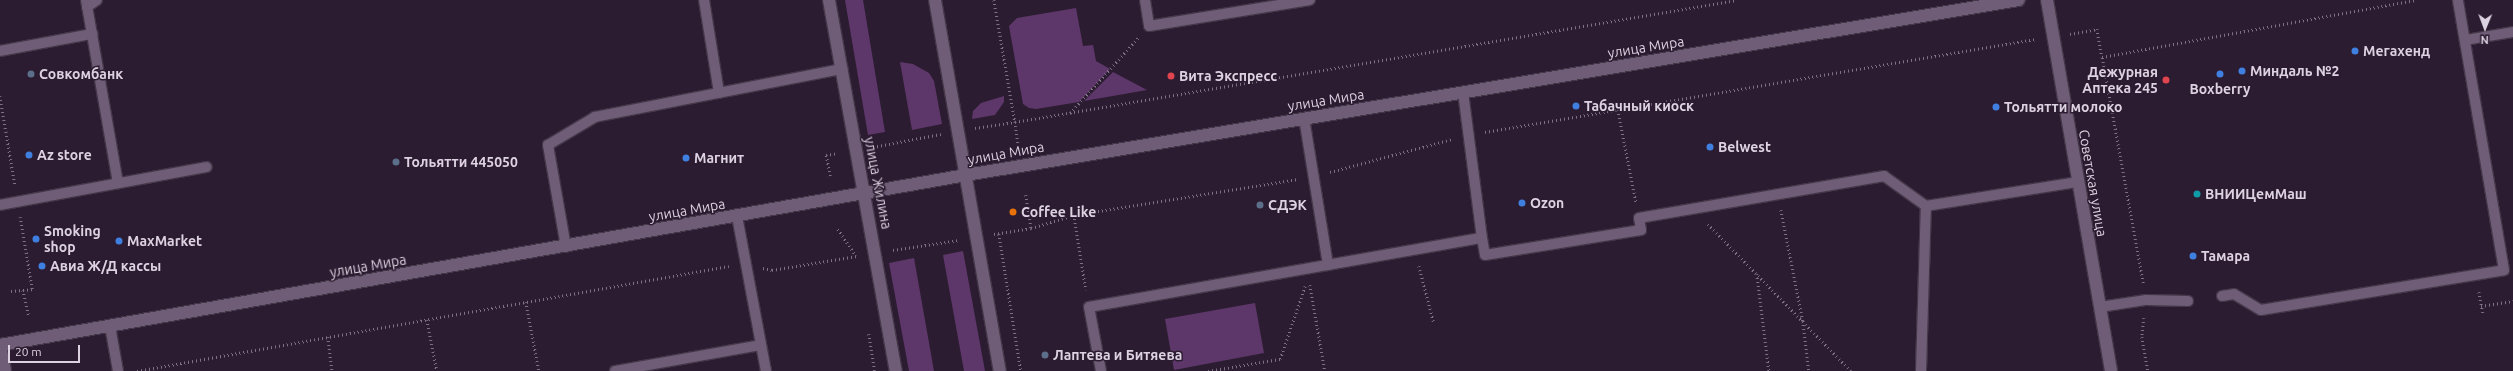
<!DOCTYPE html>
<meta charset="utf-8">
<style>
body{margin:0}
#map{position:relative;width:2513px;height:371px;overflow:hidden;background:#2c1c31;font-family:Ubuntu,sans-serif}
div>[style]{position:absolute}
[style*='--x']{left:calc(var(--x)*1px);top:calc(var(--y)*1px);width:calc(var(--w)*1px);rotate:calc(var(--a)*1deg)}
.green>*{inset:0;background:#5d3769}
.path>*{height:2.5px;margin-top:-1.25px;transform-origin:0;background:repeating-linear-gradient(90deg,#7e7183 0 1px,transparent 0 4px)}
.roads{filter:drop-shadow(1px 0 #443749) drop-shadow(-1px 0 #443749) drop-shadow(0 1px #443749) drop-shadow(0 -1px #443749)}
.service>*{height:10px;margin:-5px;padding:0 5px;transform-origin:5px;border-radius:5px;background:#6f5c76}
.secondary>*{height:12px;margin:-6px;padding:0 6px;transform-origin:6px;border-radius:6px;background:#6f5c76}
.dots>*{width:11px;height:11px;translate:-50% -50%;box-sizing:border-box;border:2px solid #2c1c31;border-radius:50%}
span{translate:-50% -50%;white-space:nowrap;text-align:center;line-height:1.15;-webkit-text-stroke:3px #2c1c31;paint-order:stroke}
.street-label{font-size:14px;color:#ddd2e1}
.poi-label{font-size:14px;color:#ddd2e1;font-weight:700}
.left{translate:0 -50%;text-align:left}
.right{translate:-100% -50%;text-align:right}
.north{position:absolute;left:2465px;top:8px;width:40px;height:40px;-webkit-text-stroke:3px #2c1c31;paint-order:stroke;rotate:181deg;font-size:11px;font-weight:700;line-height:16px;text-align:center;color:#ddd2e1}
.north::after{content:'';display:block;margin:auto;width:14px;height:18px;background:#ddd2e1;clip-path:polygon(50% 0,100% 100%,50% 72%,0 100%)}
.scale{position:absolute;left:8px;top:345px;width:72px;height:18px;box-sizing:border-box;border:2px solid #ddd2e1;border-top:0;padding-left:5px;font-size:12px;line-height:14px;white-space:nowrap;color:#ddd2e1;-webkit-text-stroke:3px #2c1c31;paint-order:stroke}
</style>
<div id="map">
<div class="green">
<div style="clip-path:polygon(845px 0,863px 0,885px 132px,868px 135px)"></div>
<div style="clip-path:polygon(1076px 8px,1083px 46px,1093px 45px,1096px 61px,1110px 69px,1079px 102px,1036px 109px,1029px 108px,1023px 104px,1009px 26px,1017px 18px)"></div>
<div style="clip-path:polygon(900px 62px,913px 64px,929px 73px,934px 81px,942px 124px,912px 130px)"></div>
<div style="clip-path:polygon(1113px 72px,1147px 90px,1084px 101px)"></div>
<div style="clip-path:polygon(1004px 96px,1004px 102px,995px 115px,972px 119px,973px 111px,981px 103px)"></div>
<div style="clip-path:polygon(963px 251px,985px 371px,964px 371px,943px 255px)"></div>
<div style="clip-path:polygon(914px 258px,934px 371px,909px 371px,889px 263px)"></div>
<div style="clip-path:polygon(1255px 303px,1264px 353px,1174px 370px,1165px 319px)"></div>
</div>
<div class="path">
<div style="--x:994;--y:0;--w:124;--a:80.2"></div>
<div style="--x:1015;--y:122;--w:732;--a:-9.59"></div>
<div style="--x:2070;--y:34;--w:27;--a:-10"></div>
<div style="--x:2097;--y:29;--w:28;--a:80"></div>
<div style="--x:0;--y:96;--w:90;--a:80.4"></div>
<div style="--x:1618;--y:110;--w:94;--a:78.9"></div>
<div style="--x:1070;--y:113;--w:101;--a:-47.8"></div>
<div style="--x:975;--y:128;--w:40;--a:-8.5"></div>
<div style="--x:1015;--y:122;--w:27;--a:82"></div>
<div style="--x:1485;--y:132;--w:559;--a:-9.58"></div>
<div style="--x:873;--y:147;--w:69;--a:-10.8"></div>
<div style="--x:1330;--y:172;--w:126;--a:-15.1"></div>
<div style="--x:830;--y:176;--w:21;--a:-101"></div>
<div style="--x:826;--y:155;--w:12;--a:-9"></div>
<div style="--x:1026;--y:195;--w:33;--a:81"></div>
<div style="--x:1781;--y:210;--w:113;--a:78.8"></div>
<div style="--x:1803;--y:321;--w:50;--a:83.2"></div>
<div style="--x:1074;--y:215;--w:76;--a:80.9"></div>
<div style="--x:1708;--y:224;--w:205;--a:45.8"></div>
<div style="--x:838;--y:229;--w:32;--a:56"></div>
<div style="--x:994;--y:234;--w:37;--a:-9"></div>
<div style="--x:1031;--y:228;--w:45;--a:-16.8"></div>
<div style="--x:1074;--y:215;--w:227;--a:-9.1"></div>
<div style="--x:999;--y:234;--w:139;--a:80.9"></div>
<div style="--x:893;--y:250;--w:67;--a:-8.6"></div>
<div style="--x:1419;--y:266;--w:59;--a:75.3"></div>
<div style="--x:763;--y:268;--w:9;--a:13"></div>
<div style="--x:772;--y:270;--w:86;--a:-9.4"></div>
<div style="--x:1757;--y:274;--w:98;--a:82.9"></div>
<div style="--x:2143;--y:283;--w:230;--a:-100.3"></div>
<div style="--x:2102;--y:57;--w:320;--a:-10.3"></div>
<div style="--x:1310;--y:285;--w:87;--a:80.1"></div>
<div style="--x:23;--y:290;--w:26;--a:77"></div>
<div style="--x:11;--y:291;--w:21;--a:-5"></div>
<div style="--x:32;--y:289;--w:73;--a:-99.5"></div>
<div style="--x:2479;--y:292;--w:21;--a:79"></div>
<div style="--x:526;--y:302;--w:70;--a:79.3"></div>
<div style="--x:2481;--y:306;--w:32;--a:-9"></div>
<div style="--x:2144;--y:318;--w:19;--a:96"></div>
<div style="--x:2142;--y:337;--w:35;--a:80"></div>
<div style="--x:427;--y:320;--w:52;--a:78.9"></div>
<div style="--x:869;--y:334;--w:37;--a:81"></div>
<div style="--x:328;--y:337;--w:34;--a:83"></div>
<div style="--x:137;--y:371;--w:601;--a:-10.06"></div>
<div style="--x:1208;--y:371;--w:73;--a:-9.5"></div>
<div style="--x:1280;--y:359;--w:77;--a:-71.1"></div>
</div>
<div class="roads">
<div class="service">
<div style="--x:86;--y:0;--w:186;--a:80.1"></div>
<div style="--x:704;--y:0;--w:94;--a:80.8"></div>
<div style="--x:1145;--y:0;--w:26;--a:81"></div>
<div style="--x:1149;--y:26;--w:163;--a:-9.2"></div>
<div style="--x:87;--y:7;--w:12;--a:-35"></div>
<div style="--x:2465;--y:40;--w:49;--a:-9.5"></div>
<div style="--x:0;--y:51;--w:94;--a:-10.5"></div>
<div style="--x:1463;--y:92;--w:147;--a:82.6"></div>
<div style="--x:1304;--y:118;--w:149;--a:80.7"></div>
<div style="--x:0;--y:205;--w:210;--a:-10.4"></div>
<div style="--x:737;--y:216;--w:158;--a:79.4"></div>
<div style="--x:566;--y:247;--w:104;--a:-100"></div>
<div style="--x:548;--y:145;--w:55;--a:-30.8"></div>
<div style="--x:595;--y:117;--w:252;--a:-11"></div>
<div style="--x:2222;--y:296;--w:12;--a:-9"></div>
<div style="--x:2234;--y:294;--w:31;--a:31"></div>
<div style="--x:2261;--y:310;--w:246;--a:-9.3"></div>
<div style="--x:2504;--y:270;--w:274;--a:-99.7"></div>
<div style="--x:2100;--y:307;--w:47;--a:-8.7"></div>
<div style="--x:2146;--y:300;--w:42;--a:1.4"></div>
<div style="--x:110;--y:326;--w:46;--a:79.9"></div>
<div style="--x:615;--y:371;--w:148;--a:-10.1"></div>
<div style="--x:1101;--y:371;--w:65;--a:-100.6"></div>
<div style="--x:1089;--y:307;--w:399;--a:-10"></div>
<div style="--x:1482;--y:238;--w:17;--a:80"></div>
<div style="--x:1485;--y:255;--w:158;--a:-9.1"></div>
<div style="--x:1641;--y:230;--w:12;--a:-99"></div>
<div style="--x:1639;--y:218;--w:249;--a:-9.7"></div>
<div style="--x:1884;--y:176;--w:52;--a:35.5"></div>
<div style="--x:1921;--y:371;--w:165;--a:-88.3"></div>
<div style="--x:1926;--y:206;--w:154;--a:-9"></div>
</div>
<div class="secondary">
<div style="--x:829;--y:0;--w:377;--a:79.8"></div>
<div style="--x:935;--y:0;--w:377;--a:80.1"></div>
<div style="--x:2047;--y:0;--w:376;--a:80.2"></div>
<div style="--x:0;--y:345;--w:981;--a:-9.98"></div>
<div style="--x:966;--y:175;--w:1067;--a:-9.44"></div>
<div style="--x:0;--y:345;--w:26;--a:79"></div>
</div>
</div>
<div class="dots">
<div style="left:2355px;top:51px;background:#3f7fe0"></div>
<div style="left:2242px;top:71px;background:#3f7fe0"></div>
<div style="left:31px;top:74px;background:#5c6f8a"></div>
<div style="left:2220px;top:74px;background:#3f7fe0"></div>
<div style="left:1171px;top:76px;background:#e0444e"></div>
<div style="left:2166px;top:80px;background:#e0444e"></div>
<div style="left:1576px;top:106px;background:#3f7fe0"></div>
<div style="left:1996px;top:107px;background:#3f7fe0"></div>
<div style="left:1710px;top:147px;background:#3f7fe0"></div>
<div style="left:29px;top:155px;background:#3f7fe0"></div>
<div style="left:686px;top:158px;background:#3f7fe0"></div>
<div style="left:396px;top:162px;background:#5c6f8a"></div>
<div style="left:2197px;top:194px;background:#0f9aa8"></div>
<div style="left:1522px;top:203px;background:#3f7fe0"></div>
<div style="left:1260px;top:205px;background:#5c6f8a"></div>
<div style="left:1013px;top:212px;background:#e8710a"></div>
<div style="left:36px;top:239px;background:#3f7fe0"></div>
<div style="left:119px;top:241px;background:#3f7fe0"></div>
<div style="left:2193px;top:256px;background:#3f7fe0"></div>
<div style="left:42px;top:266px;background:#3f7fe0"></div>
<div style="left:1045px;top:355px;background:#5c6f8a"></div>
</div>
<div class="street-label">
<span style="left:1646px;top:47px;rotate:-9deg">улица Мира</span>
<span style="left:1326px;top:100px;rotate:-9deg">улица Мира</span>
<span style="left:1006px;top:153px;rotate:-10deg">улица Мира</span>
<span style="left:878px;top:183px;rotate:79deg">улица Жилина</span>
<span style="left:2093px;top:183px;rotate:80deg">Советская улица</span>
<span style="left:687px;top:210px;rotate:-10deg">улица Мира</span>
<span style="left:368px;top:266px;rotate:-10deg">улица Мира</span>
</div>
<div class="poi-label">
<span class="left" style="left:2363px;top:51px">Мегахенд</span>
<span class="left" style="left:2250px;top:71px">Миндаль №2</span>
<span class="right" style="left:2158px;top:80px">Дежурная<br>Аптека 245</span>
<span class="left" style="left:39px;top:74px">Совкомбанк</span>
<span class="left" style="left:1179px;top:76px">Вита Экспресс</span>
<span style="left:2220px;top:89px">Boxberry</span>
<span class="left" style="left:1584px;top:106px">Табачный киоск</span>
<span class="left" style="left:2004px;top:107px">Тольятти молоко</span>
<span class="left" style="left:1718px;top:147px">Belwest</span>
<span class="left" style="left:37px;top:155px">Az store</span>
<span class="left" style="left:694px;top:158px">Магнит</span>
<span class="left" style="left:404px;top:162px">Тольятти 445050</span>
<span class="left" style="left:2205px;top:194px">ВНИИЦемМаш</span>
<span class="left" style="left:1530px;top:203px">Ozon</span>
<span class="left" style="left:1268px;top:205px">СДЭК</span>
<span class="left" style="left:1021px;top:212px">Coffee Like</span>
<span class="left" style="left:44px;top:239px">Smoking<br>shop</span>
<span class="left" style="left:127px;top:241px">MaxMarket</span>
<span class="left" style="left:2201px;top:256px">Тамара</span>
<span class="left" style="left:50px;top:266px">Авиа Ж/Д кассы</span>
<span class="left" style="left:1053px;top:355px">Лаптева и Битяева</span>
</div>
<div class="north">N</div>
<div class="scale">20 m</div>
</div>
